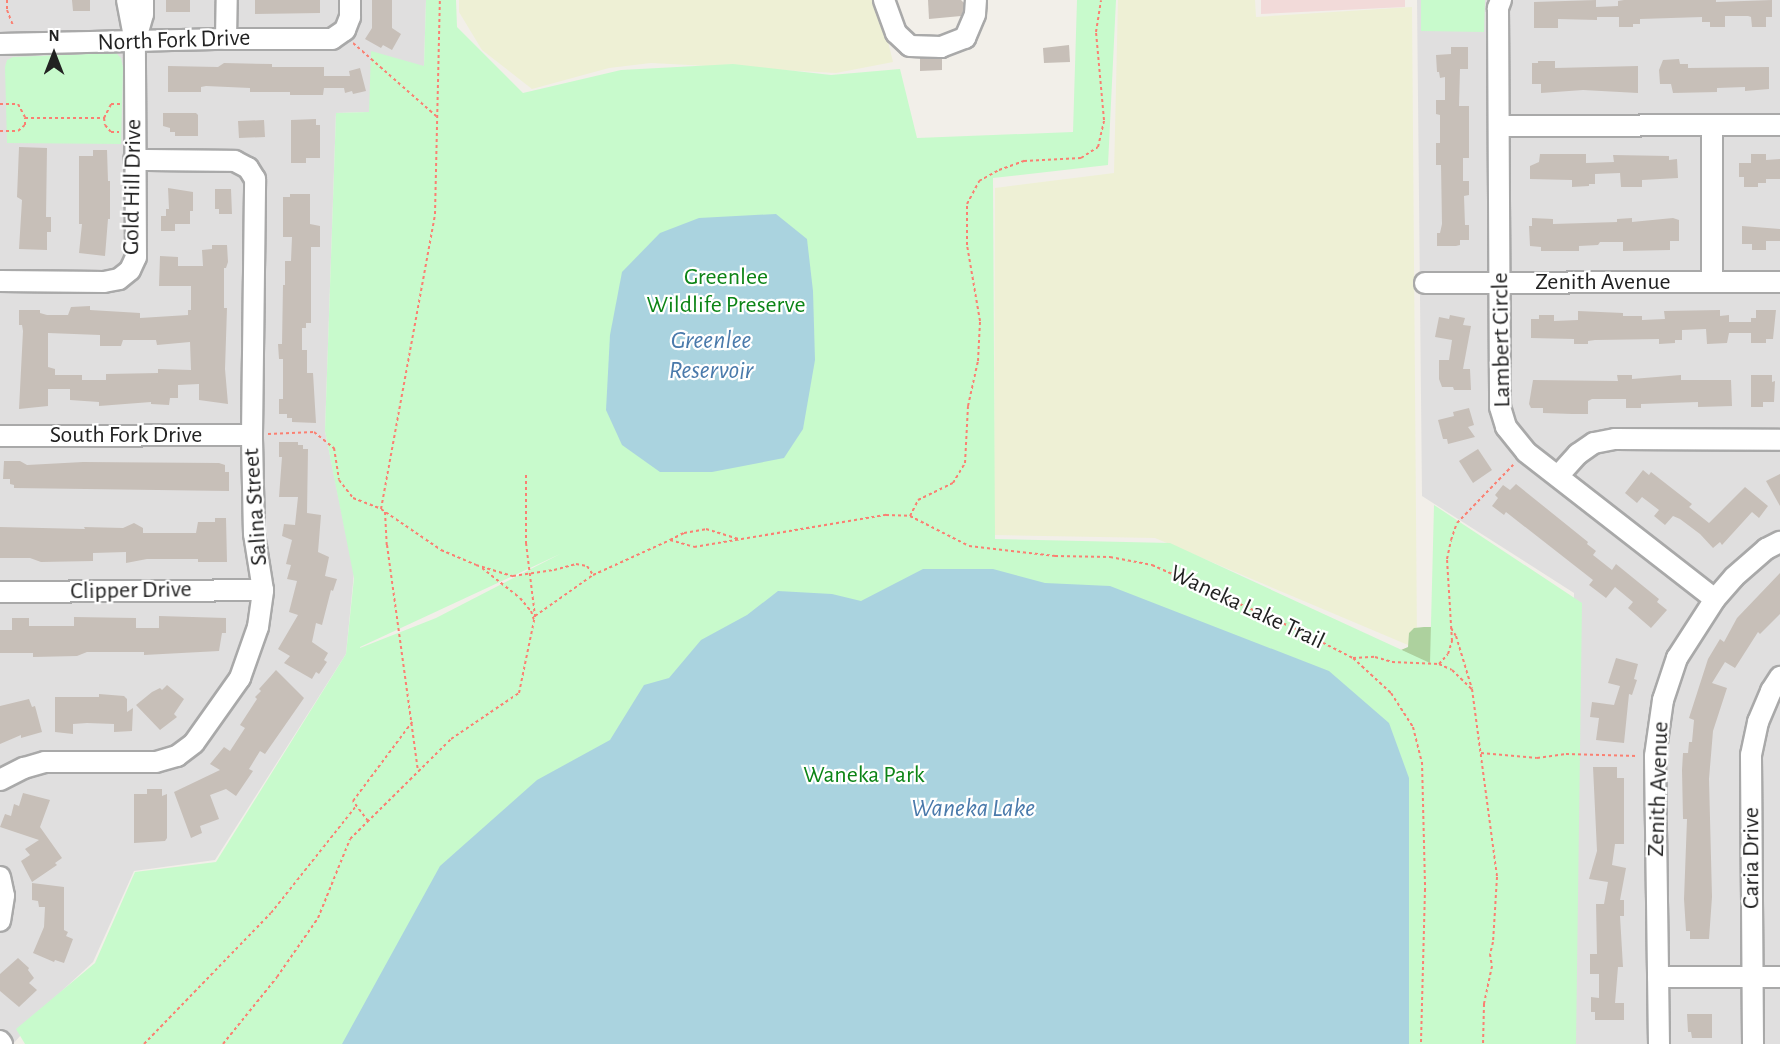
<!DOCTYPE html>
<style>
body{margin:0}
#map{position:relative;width:1780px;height:1044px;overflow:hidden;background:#f2efe9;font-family:"Alegreya Sans",sans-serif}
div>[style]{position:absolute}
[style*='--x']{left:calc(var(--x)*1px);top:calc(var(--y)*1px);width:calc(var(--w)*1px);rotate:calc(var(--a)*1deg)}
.residential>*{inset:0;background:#e0dfdf}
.commercial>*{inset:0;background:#f2dad9}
.farmland>*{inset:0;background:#eef0d5}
.forest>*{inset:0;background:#add19e}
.park>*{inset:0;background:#c8facc}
.water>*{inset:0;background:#aad3df}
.building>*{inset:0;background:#c7bfb8}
.path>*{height:2px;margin-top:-1px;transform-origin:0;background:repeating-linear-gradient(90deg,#fa8072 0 3px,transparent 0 6px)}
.roads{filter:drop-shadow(2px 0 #a9a9a9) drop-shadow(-2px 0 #a9a9a9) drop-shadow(0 2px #a9a9a9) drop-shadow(0 -2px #a9a9a9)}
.minor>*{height:20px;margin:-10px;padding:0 10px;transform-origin:10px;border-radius:10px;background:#fff}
span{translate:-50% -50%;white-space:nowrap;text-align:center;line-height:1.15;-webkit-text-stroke:4.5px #fff;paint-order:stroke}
.street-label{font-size:24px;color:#222}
.park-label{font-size:24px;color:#0c8416}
.water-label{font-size:26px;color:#4a7aab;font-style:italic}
.north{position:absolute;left:24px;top:24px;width:60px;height:60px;-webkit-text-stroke:4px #fff;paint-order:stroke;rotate:0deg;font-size:16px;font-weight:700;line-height:24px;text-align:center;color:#222}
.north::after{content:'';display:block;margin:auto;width:21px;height:27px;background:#222;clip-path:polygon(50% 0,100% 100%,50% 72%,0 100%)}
</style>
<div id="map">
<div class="residential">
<div style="clip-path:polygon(0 0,426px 0,424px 66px,369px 112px,336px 113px,325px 431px,354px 573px,346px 654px,215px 860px,134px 871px,93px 962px,51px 1001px,13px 1044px,0 1044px)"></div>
<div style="clip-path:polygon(1417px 0,1780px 0,1780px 1044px,1576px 1044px,1574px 593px,1422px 496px)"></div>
</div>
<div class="commercial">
<div style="clip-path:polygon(1261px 0,1405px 0,1405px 7px,1261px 14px)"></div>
</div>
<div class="farmland">
<div style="clip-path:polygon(459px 0,878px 0,893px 62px,836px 73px,651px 63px,609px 68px,532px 89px,482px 50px,459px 12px)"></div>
<div style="clip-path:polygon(1118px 0,1255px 0,1256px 17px,1412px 7px,1417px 642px,1408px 645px,1155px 538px,994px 535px,995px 188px,1114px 173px)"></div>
</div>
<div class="forest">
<div style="clip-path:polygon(1424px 627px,1440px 627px,1435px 668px,1401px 650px,1408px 647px,1409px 633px,1414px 628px)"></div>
</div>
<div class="park">
<div style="clip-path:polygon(evenodd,426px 0,456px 0,457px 27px,523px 93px,621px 70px,733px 64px,831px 75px,900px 69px,917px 138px,1073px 132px,1077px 0,1116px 0,1108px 165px,993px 178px,995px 539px,1170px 543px,1430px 663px,1434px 505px,1582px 603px,1576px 1044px,25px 1044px,16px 1029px,95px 963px,135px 872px,216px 862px,346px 654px,354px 578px,325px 431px,336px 113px,369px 112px,371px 51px,424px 66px,426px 0,560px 554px,436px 618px,360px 648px,360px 647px,560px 554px)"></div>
<div style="clip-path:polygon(1421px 0,1485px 0,1484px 32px,1421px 31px)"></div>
<div style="clip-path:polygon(103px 50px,115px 52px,121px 58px,123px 68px,121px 144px,7px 143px,5px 67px,7px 60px,13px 57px,90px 54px)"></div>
</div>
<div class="water">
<div style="clip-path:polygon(776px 214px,807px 239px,813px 291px,815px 360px,803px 429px,784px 458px,712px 472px,660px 472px,622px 445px,606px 410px,610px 335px,622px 272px,660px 233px,699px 218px)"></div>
<div style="clip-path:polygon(923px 569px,993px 569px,1045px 583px,1110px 586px,1329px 671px,1389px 723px,1409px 778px,1409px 1044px,342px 1044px,440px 866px,537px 780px,610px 740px,644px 685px,669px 678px,701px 640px,747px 615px,778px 591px,832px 594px,861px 601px)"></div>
</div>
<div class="building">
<div style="clip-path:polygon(72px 0,90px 0,90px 11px,73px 11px)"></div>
<div style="clip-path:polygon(166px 0,190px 0,190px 12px,166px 12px)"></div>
<div style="clip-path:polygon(255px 0,320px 0,320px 13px,255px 14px)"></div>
<div style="clip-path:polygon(372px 0,392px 0,392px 28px,401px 34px,392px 50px,383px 45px,381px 48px,365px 39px,372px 28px)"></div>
<div style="clip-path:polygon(928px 0,961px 0,964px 3px,963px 11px,961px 16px,929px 19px)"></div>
<div style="clip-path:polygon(1596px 0,1596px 7px,1618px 6px,1618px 1px,1624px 0,1716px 0,1716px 2px,1772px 0,1772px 17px,1766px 17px,1766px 27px,1752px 27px,1751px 17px,1748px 16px,1725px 16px,1725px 27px,1710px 27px,1710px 22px,1702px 22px,1702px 17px,1640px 19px,1640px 24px,1633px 24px,1633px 27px,1619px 27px,1619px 17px,1597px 17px,1597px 20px,1558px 19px,1558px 28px,1534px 28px,1534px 2px)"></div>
<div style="clip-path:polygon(1069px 45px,1070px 62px,1044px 63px,1043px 48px)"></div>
<div style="clip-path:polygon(1451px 47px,1468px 47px,1468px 69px,1460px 69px,1459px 106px,1469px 106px,1469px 158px,1463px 158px,1463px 181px,1469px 181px,1469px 195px,1464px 196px,1465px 225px,1469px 225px,1469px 240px,1460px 240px,1460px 245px,1456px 246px,1437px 246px,1437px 233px,1440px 233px,1442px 224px,1441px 165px,1436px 165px,1436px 143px,1440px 143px,1440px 115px,1436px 114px,1436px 100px,1445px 100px,1445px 77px,1440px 78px,1439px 72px,1437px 72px,1436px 55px,1451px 54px)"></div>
<div style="clip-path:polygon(920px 58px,942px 59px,942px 70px,920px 71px)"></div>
<div style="clip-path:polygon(1679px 59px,1680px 64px,1688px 64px,1688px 68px,1769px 67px,1769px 89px,1745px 91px,1745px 87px,1717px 88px,1717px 92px,1673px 93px,1671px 84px,1660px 84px,1659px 70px,1663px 60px)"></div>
<div style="clip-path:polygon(1538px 61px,1555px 61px,1555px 68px,1638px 66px,1638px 93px,1583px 90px,1541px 93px,1541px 84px,1532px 84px,1532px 63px,1538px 63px)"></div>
<div style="clip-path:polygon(224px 63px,272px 64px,272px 67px,324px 67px,324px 76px,350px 76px,349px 71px,360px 68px,366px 91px,353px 94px,352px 91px,345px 93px,344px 88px,324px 88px,323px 95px,290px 95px,290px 92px,250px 92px,250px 88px,206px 86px,201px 87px,201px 92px,168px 92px,168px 66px,218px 67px)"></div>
<div style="clip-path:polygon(163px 113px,196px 113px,198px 115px,198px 136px,175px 136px,175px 132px,170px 132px,170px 128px,163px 126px)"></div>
<div style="clip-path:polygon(316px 119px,316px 125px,320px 125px,320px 158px,306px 158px,306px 163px,291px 163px,291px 120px)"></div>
<div style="clip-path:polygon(264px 120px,265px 137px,239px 138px,238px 121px)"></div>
<div style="clip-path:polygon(19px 147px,47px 148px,46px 217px,51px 217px,51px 232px,47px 232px,47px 250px,19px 249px,22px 200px,17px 197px)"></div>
<div style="clip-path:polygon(93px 150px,107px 150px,108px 181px,110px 181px,110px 219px,108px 219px,105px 256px,79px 253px,82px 224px,79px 224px,79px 156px,93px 156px)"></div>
<div style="clip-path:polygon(1540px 154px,1586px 154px,1586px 163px,1614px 162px,1613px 155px,1669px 156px,1669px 160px,1677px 159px,1678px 178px,1642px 180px,1642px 187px,1621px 187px,1620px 173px,1595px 174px,1595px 184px,1589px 184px,1589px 186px,1572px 187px,1572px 180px,1530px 179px,1530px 166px,1539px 162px)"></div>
<div style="clip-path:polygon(1751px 154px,1766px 154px,1766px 160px,1780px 159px,1780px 179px,1766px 179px,1766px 183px,1758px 183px,1758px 187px,1744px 187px,1744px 177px,1739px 177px,1739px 163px,1751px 163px)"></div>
<div style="clip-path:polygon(168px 188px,193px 192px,193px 211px,190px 211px,190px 224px,175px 224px,175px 231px,161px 231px,161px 216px,166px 216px,166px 209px,169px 209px)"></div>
<div style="clip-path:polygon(215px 189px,231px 189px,232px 214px,219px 214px,219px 209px,215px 209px)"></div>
<div style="clip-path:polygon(290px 194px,310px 194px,310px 224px,320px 226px,320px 247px,311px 247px,311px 323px,306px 323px,306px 328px,302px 328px,302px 350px,307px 350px,307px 373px,313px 373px,316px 423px,292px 422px,292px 418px,287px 418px,287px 414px,279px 414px,279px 399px,283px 399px,283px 359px,279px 359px,278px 344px,282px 344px,283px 285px,285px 285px,285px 261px,291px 261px,292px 237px,283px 237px,283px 197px,290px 197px)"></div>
<div style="clip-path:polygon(1532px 218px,1553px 219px,1553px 224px,1617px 222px,1617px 219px,1632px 218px,1632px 222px,1673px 218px,1679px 220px,1679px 241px,1670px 241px,1670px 250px,1623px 251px,1623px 242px,1600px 242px,1598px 245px,1579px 246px,1579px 251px,1541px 251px,1541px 247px,1530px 246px,1529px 226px,1532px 226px)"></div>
<div style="clip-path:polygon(1742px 226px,1780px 229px,1780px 241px,1766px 241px,1766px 250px,1752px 250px,1752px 244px,1742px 244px)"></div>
<div style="clip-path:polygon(evenodd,212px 245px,227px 245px,228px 262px,226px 268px,224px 268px,224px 308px,227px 308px,225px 369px,228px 404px,199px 400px,199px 384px,178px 385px,178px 398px,170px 398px,169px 405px,151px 404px,151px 402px,99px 406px,99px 402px,70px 400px,70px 389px,48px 389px,48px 406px,19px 409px,23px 331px,22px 325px,19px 325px,19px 310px,40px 310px,40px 313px,47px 315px,68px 315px,71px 307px,90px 306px,90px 310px,140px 313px,140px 318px,188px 315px,188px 310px,191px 310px,191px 286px,159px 286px,160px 256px,178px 257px,178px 266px,203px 266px,202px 250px,212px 249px,212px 245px,48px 333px,100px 335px,100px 346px,121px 346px,123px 340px,156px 340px,157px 345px,190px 342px,191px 370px,158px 369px,158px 373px,106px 374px,106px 380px,82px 380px,82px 375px,55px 375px,55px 369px,48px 367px,48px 333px)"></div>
<div style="clip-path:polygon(1720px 310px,1720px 316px,1729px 315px,1729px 322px,1751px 322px,1751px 318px,1756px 318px,1756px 310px,1776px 310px,1773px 339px,1766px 339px,1766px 343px,1751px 343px,1751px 333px,1729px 333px,1727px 343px,1707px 344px,1706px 329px,1682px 330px,1682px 340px,1675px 340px,1675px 343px,1659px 344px,1659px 339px,1595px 340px,1588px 341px,1588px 344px,1574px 344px,1574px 339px,1531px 338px,1531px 319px,1539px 319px,1539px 315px,1554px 315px,1554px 321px,1578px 320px,1578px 311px,1623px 313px,1623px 316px,1642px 316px,1642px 320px,1665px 319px,1664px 311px)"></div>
<div style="clip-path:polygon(1450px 315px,1465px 318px,1463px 325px,1471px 326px,1463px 369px,1470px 369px,1471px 390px,1454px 390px,1453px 387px,1442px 387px,1439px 379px,1439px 360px,1449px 360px,1452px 340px,1435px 337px,1439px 317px,1449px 319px)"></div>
<div style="clip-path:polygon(1617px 375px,1632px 375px,1632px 379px,1681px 375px,1681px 380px,1731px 380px,1732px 406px,1698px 407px,1698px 402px,1641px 404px,1641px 408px,1626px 408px,1626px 399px,1592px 399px,1588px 401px,1588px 414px,1572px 414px,1543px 413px,1543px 408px,1531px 408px,1529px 404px,1533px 380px,1618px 381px)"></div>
<div style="clip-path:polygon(1751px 375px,1772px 375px,1772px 382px,1775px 381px,1774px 402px,1763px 402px,1763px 407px,1751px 407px)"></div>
<div style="clip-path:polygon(1469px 408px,1474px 425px,1468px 427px,1475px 437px,1448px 444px,1447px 439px,1443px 439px,1438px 420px,1454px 416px,1453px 412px)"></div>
<div style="clip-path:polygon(279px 442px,298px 442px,298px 445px,303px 445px,303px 449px,308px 449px,307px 513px,321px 515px,318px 552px,329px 557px,325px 576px,337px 579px,333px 591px,331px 590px,322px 625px,316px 623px,312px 642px,328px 653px,324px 660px,327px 662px,319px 674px,316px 672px,312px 679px,284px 663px,290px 656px,278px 649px,298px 615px,289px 612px,297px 581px,287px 579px,291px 565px,286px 564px,292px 540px,282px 536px,284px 524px,295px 525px,298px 497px,279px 497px,282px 457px,279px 457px)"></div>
<div style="clip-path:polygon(1478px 449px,1492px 470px,1473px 483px,1459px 461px)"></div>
<div style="clip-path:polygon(4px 461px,20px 461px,27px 465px,83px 462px,219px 463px,225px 465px,225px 472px,229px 472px,229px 491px,14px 488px,14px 485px,10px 484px,10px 479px,3px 479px)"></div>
<div style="clip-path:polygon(1643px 470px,1649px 475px,1651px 472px,1692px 504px,1689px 507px,1709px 523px,1745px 487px,1768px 506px,1759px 518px,1752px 512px,1722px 545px,1720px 542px,1713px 548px,1700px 534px,1680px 519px,1673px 516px,1665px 525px,1654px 516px,1659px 510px,1642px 497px,1637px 503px,1625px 493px)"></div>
<div style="clip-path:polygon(1780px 474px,1780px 506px,1766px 481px)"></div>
<div style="clip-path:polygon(1516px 484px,1588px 542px,1587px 544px,1596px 551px,1593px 555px,1612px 570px,1616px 564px,1659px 599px,1657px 602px,1667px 610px,1651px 628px,1628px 608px,1633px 602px,1615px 587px,1606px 598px,1589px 585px,1593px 580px,1506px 512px,1504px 515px,1492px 506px,1498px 498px,1495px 495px,1503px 485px,1510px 490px)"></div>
<div style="clip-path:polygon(215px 518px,226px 518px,227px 562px,198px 562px,198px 559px,147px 559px,126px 563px,126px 552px,93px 553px,93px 561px,41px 562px,30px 558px,0 558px,0 527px,85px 529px,84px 527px,123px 528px,134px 523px,143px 528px,143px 533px,196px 533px,198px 522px,215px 522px)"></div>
<div style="clip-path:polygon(1780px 573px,1780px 614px,1760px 634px,1758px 632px,1735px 668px,1725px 662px,1712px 683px,1727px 688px,1713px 731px,1709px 779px,1712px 897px,1709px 939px,1690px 939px,1690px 931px,1686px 931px,1684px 899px,1687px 819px,1683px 819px,1682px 770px,1683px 753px,1688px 753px,1689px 742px,1692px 742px,1694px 720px,1689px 718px,1708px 659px,1720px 639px,1724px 642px,1737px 618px)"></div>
<div style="clip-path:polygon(159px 616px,226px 618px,226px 633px,222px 633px,219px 651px,144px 655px,144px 652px,87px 652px,77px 656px,33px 657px,33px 653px,0 653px,0 630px,12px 630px,12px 618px,29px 618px,29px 626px,74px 626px,74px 617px,136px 618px,136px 628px,159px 628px)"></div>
<div style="clip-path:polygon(1616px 658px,1638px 664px,1634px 679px,1637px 680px,1632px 695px,1629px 694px,1624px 743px,1596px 740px,1599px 718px,1590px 717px,1592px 702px,1614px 705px,1620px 686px,1608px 683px)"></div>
<div style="clip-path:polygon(276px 670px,304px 698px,265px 754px,260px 751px,249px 769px,253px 771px,236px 796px,226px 789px,210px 795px,219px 819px,200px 826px,202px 833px,191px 838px,174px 792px,220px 770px,210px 764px,224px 747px,230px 751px,245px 728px,240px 725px,257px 699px,255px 697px,261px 691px,259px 689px)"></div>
<div style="clip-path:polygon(167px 685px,184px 699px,174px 714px,177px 717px,160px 730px,136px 705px,152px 692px,160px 688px,162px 690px)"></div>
<div style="clip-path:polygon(99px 694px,124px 696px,127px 699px,127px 712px,133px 708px,132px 731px,114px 732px,114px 724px,87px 723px,73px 724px,73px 734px,55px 732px,55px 697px,99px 697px)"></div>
<div style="clip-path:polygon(29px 699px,32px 707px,35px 706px,42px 732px,21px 738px,21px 735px,0 744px,0 706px)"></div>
<div style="clip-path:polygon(1593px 767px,1617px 767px,1617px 778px,1624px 778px,1624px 844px,1615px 844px,1612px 865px,1626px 868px,1620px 900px,1624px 900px,1624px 916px,1620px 916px,1623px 967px,1618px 967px,1615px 1003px,1624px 1003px,1624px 1020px,1595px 1020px,1595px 1012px,1591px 1012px,1591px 997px,1599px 998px,1599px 974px,1590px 974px,1590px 954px,1597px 954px,1596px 904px,1604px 904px,1608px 882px,1589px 879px,1597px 851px)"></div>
<div style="clip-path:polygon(147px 789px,162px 789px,162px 796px,167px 794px,167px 838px,165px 841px,134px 843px,134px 794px,147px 794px)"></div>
<div style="clip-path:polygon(23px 793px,50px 800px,40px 827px,62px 858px,55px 863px,57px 865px,32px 882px,21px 861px,30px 855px,25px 849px,39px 840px,0 827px,5px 814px,11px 816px,14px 804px,19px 806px)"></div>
<div style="clip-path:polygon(32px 883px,64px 887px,64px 930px,68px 932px,66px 936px,73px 939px,64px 963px,55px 960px,54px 962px,33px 953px,44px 927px,45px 907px,39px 907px,38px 901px,32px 900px)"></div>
<div style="clip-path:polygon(18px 958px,29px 968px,28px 970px,34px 978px,29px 983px,37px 990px,19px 1007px,0 991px,0 974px)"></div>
<div style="clip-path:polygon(1687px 1014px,1712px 1014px,1712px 1038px,1692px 1038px,1691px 1032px,1688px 1032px)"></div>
</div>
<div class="path">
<div style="--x:7;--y:0;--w:10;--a:90"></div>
<div style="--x:7;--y:10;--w:17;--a:69"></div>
<div style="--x:353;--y:43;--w:111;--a:41.3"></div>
<div style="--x:0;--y:104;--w:18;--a:0"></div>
<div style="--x:18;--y:104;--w:15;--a:62"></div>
<div style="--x:104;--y:118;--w:7;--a:82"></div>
<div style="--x:105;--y:125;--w:9;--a:49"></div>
<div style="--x:111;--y:132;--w:8;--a:0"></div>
<div style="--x:0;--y:131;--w:18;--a:0"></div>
<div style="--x:18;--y:131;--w:9;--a:-41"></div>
<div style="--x:25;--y:125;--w:7;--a:-90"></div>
<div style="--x:25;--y:118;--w:79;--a:0"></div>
<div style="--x:104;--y:118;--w:16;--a:-63"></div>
<div style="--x:111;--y:104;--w:9;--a:0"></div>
<div style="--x:268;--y:434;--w:46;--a:-2.5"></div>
<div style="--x:314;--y:432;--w:26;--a:39"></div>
<div style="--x:334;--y:448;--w:32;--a:81"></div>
<div style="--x:339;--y:480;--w:23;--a:52"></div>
<div style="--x:353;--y:498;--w:30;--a:21"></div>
<div style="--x:381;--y:509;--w:73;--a:34.3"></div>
<div style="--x:441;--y:550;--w:38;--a:23"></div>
<div style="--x:476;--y:565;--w:39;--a:17"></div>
<div style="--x:513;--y:576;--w:41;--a:-8.3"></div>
<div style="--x:554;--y:570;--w:23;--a:-15"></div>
<div style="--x:576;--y:564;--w:11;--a:10"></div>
<div style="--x:587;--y:566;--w:11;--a:56"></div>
<div style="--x:526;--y:475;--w:68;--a:90"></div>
<div style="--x:526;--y:543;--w:74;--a:83"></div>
<div style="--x:381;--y:509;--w:300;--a:-79.6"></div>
<div style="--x:435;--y:214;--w:214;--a:-88.7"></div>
<div style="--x:385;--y:512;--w:33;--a:87"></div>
<div style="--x:387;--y:545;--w:228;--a:82.2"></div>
<div style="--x:910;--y:516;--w:18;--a:-63"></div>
<div style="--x:918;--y:500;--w:39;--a:-26"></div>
<div style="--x:953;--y:483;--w:23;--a:-59"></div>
<div style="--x:965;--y:463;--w:57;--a:-87"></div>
<div style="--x:968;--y:406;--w:46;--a:-77.5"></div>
<div style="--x:978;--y:361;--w:40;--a:-87.1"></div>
<div style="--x:980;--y:321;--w:77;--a:-99.7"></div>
<div style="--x:967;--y:245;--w:41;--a:-90"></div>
<div style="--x:967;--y:204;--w:26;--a:-62"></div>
<div style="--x:979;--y:181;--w:23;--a:-29"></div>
<div style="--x:999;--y:170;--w:27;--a:-20"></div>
<div style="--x:1024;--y:161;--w:57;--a:-3"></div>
<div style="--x:1081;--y:158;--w:20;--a:-33"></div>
<div style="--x:1098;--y:147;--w:28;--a:-77"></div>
<div style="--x:1104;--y:120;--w:88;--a:-95.2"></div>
<div style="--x:1096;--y:32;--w:32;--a:-81"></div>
<div style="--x:670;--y:540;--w:16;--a:-27"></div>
<div style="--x:684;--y:533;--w:22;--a:-10"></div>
<div style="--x:706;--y:529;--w:34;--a:17"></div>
<div style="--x:482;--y:568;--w:48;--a:38.3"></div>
<div style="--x:520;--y:598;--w:17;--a:50"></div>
<div style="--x:531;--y:611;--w:9;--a:72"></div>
<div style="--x:1451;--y:628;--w:9;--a:58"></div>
<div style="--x:1456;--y:636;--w:55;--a:73.2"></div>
<div style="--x:1472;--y:689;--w:190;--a:82.4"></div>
<div style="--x:1497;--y:877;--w:65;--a:93.5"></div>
<div style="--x:1493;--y:942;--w:12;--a:104"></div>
<div style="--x:1490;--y:954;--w:12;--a:81"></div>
<div style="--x:1492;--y:966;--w:39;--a:102"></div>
<div style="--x:1484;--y:1004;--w:40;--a:91.4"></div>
<div style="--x:1353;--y:658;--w:22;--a:-3"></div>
<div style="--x:1375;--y:657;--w:18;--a:16"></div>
<div style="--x:1392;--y:662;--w:47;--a:2.4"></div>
<div style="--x:1439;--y:664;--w:13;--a:-48"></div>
<div style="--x:1448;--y:654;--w:14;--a:-73"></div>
<div style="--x:1452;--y:641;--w:82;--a:-93.5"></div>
<div style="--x:1447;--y:559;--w:19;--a:-78"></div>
<div style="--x:1451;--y:540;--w:18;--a:-71"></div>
<div style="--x:1457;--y:523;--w:81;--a:-46"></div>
<div style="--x:1439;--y:664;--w:14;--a:25"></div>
<div style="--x:1452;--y:670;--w:28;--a:44"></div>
<div style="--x:1481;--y:753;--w:56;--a:5.1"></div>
<div style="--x:1537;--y:758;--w:29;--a:-8"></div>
<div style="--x:1566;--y:754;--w:71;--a:1.6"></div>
<div style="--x:368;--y:821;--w:25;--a:-127"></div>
<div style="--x:353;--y:801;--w:99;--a:-53.2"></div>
<div style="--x:144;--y:1044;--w:182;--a:-45.9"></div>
<div style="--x:271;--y:913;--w:138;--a:-51.5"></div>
<div style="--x:223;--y:1044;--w:86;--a:-51.1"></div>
<div style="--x:277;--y:977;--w:72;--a:-55.2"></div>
<div style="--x:318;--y:918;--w:85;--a:-67.9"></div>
<div style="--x:350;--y:839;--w:142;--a:-44.7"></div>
<div style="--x:451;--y:739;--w:82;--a:-34.1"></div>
<div style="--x:519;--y:693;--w:79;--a:-78.3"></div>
<div style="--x:535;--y:616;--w:71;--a:-35.3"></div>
<div style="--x:593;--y:575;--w:85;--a:-24.4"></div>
<div style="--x:670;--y:540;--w:25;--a:16"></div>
<div style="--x:694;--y:547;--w:195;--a:-9.5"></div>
<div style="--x:886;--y:515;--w:24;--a:2"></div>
<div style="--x:910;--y:516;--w:66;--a:27"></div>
<div style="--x:969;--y:546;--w:87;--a:6.6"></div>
<div style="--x:1055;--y:556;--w:55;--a:1"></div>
<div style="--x:1110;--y:557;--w:43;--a:10.8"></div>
<div style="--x:1152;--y:565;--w:158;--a:24"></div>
<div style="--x:1296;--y:629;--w:64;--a:27"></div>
<div style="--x:1353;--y:658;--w:52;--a:42.6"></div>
<div style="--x:1391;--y:693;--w:40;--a:57.1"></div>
<div style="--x:1413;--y:727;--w:36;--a:76"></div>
<div style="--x:1422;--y:762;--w:127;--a:88.6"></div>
<div style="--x:1425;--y:889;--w:155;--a:91.5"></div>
</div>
<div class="roads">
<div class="minor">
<div style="--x:127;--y:0;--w:43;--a:79.2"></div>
<div style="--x:884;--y:0;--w:35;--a:70"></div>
<div style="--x:896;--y:33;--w:19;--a:43"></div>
<div style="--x:910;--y:46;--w:31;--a:2"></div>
<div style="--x:941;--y:47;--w:26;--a:-21"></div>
<div style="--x:965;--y:38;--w:26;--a:-67"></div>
<div style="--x:975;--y:14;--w:14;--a:-86"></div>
<div style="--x:1501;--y:0;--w:9;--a:111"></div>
<div style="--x:1498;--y:8;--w:399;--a:89.7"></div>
<div style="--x:1500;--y:407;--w:21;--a:73"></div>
<div style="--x:1506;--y:427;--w:32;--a:51"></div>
<div style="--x:1526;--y:452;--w:239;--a:37.9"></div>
<div style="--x:226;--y:39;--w:39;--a:-89"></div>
<div style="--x:0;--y:44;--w:226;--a:-1.3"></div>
<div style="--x:226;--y:39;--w:106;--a:0"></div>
<div style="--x:332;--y:39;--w:16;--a:-35"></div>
<div style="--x:345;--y:30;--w:14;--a:-69"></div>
<div style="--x:350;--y:17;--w:17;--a:-90"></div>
<div style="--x:1712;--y:125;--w:157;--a:90"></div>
<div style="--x:1499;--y:126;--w:281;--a:-0.2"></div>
<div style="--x:0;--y:281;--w:104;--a:0.6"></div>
<div style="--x:104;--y:282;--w:15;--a:-11"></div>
<div style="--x:119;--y:279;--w:14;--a:-39"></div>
<div style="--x:130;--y:270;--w:14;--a:-65"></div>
<div style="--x:136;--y:257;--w:215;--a:-90.3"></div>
<div style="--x:135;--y:42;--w:29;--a:-74"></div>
<div style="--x:143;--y:14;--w:14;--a:-90"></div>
<div style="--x:1425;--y:283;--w:355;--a:-0.2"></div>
<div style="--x:0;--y:436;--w:252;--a:-0.2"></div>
<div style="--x:1558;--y:476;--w:30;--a:-48"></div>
<div style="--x:1578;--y:454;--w:19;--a:-35"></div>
<div style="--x:1594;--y:443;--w:21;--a:-11"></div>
<div style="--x:1615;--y:439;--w:165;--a:0.3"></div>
<div style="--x:0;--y:592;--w:263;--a:-0.4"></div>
<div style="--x:0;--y:780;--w:27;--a:-27"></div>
<div style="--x:24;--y:768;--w:22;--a:-16"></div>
<div style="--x:45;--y:762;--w:111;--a:0"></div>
<div style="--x:156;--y:762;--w:22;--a:-16"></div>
<div style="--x:177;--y:756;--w:21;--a:-37"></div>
<div style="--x:194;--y:743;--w:80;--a:-54.7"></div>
<div style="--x:240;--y:678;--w:54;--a:-70.6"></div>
<div style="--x:258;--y:627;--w:37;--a:-82"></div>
<div style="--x:263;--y:590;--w:57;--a:-99.1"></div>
<div style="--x:254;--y:534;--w:99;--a:-91.2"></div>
<div style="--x:252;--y:435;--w:256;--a:-89.3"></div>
<div style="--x:255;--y:179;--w:13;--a:-122"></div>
<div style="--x:248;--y:168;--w:15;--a:-152"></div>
<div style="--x:235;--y:161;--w:101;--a:-179.4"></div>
<div style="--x:0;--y:877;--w:19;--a:78"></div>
<div style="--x:4;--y:896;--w:25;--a:99"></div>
<div style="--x:1658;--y:977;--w:122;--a:0"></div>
<div style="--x:0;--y:1041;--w:4;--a:56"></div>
<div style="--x:1659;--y:1044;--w:288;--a:-90.8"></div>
<div style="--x:1655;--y:756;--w:57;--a:-81.9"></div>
<div style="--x:1663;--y:700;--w:44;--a:-71.6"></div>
<div style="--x:1677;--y:658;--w:70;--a:-57.2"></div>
<div style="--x:1715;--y:599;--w:29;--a:-49"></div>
<div style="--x:1734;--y:577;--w:43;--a:-41.2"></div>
<div style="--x:1766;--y:549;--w:16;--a:-27"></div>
<div style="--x:1753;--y:1044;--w:289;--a:-90.4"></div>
<div style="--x:1751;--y:755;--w:34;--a:-78"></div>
<div style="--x:1758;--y:722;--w:34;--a:-67"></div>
<div style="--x:1771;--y:691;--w:17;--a:-57"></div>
</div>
</div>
<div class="street-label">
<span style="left:174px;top:41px;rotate:-2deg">North Fork Drive</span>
<span style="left:133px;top:187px;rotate:-89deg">Gold Hill Drive</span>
<span style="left:1603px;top:283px">Zenith Avenue</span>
<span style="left:1502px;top:340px;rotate:-91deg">Lambert Circle</span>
<span style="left:126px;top:436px">South Fork Drive</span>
<span style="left:256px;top:507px;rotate:-94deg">Salina Street</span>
<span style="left:131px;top:591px;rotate:-1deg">Clipper Drive</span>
<span style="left:1247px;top:608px;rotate:25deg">Waneka Lake Trail</span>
<span style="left:1659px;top:789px;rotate:-88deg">Zenith Avenue</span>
<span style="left:1752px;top:858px;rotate:-90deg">Caria Drive</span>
</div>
<div class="park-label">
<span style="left:726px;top:292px">Greenlee<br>Wildlife Preserve</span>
<span style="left:864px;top:776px">Waneka Park</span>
</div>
<div class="water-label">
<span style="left:711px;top:356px">Greenlee<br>Reservoir</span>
<span style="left:973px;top:809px">Waneka Lake</span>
</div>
<div class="north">N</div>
</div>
